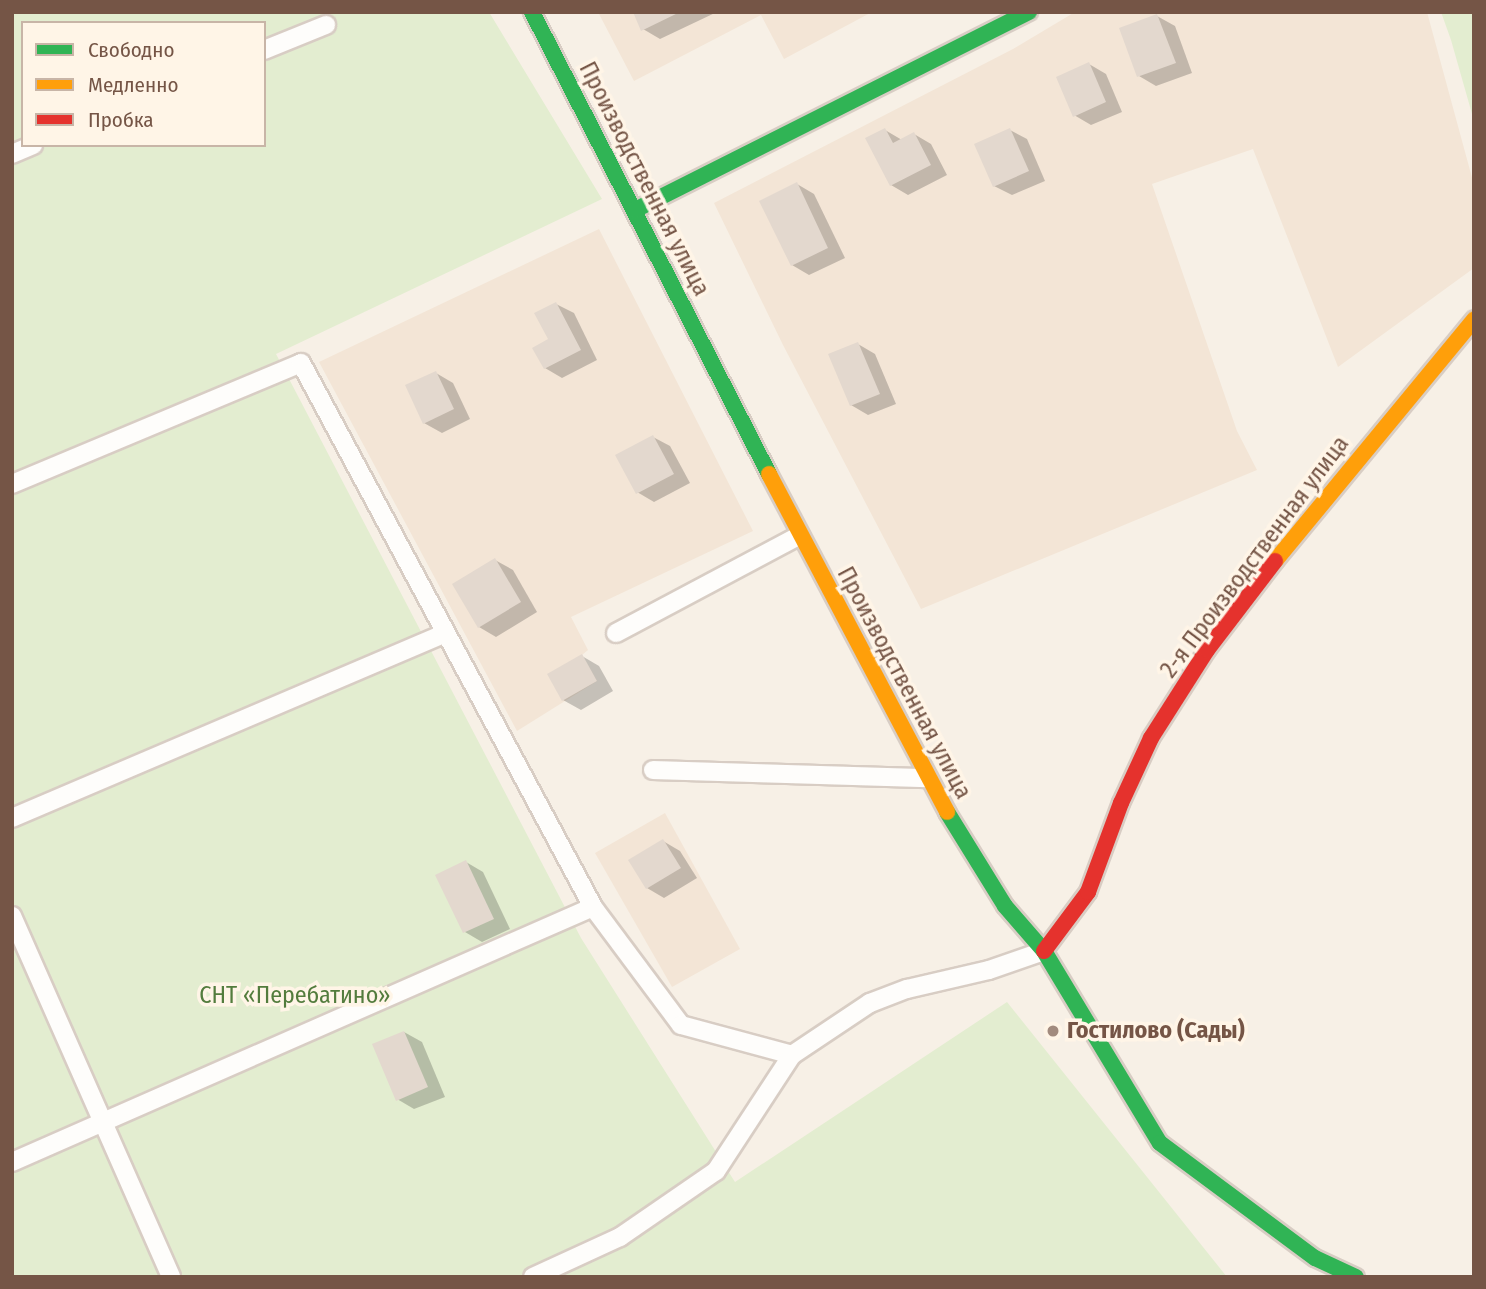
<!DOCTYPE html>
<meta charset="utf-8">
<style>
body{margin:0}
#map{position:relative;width:1486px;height:1289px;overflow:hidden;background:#f7f0e6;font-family:"Fira Sans Condensed",sans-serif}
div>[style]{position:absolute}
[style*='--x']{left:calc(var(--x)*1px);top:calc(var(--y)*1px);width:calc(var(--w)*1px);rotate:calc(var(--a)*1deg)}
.residential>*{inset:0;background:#f3e5d6}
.green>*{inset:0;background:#e3edd0}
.shadow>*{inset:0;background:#0003}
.building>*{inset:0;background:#e3d8ce}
.roads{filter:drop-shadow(2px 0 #d8cdc4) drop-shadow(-2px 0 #d8cdc4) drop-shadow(0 2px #d8cdc4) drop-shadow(0 -2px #d8cdc4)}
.lane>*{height:18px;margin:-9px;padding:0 9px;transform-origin:9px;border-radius:9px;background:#fefdfb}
.fast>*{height:16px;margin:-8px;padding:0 8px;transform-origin:8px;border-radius:8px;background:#30b455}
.slow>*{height:16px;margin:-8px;padding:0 8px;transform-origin:8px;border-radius:8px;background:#ff9f0a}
.jam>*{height:16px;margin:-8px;padding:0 8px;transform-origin:8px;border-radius:8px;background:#e5322d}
.dots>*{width:19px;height:19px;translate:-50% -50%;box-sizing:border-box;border:4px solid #fff5e7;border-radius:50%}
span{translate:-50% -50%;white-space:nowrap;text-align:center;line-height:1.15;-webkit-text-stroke:7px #fff5e7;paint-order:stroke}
.street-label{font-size:24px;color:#755546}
.park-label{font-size:24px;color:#537c3d}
.poi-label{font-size:24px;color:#755546;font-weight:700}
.left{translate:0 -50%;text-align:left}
.frame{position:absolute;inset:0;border:14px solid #755546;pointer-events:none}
.legend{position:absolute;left:21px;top:21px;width:245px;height:126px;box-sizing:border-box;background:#fff5e7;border:2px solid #c8b5a7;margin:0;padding:9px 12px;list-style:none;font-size:21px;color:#755546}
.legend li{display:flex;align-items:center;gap:14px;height:35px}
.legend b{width:35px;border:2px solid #c8b5a7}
</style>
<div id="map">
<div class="residential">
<div style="clip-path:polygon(598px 12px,872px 12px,784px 59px,761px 15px,634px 81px)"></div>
<div style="clip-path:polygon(1075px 12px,1427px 12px,1474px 185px,1474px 268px,1338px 367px,1253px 149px,1152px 184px,1237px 431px,1257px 470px,921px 609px,783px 345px,714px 203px,1013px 49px)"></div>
<div style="clip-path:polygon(599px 229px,753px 531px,571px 617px,588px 650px,582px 655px,597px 681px,517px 731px,319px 362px)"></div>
<div style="clip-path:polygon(665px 813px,740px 949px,672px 987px,595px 853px)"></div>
</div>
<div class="green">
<div style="clip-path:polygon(evenodd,12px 12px,489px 12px,602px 199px,276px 354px,581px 938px,735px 1182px,1007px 1002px,1227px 1277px,12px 1277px,12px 12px,23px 23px,264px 23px,264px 145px,23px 145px,23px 23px)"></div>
<div style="clip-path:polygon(1441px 12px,1474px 12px,1474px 121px,1451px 40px)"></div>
</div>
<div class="shadow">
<div style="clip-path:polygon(635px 12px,717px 12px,660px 39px,643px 29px)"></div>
<div style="clip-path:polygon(1157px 16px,1175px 26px,1192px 73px,1156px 86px,1139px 76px)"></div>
<div style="clip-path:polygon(1089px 64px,1106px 74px,1122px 112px,1091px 125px,1074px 115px)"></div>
<div style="clip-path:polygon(885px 130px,902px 140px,914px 134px,931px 144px,947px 175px,908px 195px,891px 185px)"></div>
<div style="clip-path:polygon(1010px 130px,1027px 139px,1045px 181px,1012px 195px,994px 186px)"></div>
<div style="clip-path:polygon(797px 184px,814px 194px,845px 258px,809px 275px,792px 265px)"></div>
<div style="clip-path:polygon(556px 304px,574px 313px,597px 360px,562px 378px,545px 368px)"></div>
<div style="clip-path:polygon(858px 344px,875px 354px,896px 404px,868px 415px,851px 405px)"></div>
<div style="clip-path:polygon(436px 373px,453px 383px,470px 419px,442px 433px,424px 423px)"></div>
<div style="clip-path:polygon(653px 437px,670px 446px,690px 483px,654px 502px,637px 492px)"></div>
<div style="clip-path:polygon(495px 560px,513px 570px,537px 612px,496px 637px,479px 627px)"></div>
<div style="clip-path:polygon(582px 656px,599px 666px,613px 691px,581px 710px,563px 700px)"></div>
<div style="clip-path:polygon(663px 841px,680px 851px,697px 878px,664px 898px,647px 888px)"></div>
<div style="clip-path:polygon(466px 862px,483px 872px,510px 929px,482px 942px,465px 932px,437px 876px)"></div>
<div style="clip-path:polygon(404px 1032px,422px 1042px,445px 1097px,414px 1109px,397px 1099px)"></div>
</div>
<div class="building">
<div style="clip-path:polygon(633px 12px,680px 12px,641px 31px)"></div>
<div style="clip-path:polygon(1157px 14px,1176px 63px,1137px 77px,1119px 28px)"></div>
<div style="clip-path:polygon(1089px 62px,1106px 102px,1073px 117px,1056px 77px)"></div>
<div style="clip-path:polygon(885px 128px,893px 143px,914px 132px,931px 165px,890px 186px,865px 138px)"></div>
<div style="clip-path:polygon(1010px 128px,1029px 171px,993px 187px,974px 144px)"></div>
<div style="clip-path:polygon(797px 182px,828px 248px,791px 266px,759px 201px)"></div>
<div style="clip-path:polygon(556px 302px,581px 350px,544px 369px,532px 348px,548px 339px,534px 313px)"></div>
<div style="clip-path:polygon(858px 342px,880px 394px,850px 406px,828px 354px)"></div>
<div style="clip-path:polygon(436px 371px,454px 409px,423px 424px,405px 385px)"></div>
<div style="clip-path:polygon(653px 435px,674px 474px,636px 494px,615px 455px)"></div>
<div style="clip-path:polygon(495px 558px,521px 602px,478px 628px,452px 584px)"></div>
<div style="clip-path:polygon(582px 654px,597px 681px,562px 701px,547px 674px)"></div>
<div style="clip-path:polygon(663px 839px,681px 868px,646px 889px,628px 860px)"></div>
<div style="clip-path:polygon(466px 860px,494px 919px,463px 933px,435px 875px)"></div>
<div style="clip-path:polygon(404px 1031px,428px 1087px,396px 1101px,372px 1044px)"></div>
</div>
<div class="roads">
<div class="lane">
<div style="--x:264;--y:50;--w:67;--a:-22"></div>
<div style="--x:12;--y:154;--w:23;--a:-23"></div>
<div style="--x:12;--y:484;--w:313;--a:-22.7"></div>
<div style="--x:301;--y:363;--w:617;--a:61.77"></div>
<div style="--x:593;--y:907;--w:147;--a:53.3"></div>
<div style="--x:681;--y:1025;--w:115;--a:15.1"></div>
<div style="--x:616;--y:633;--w:208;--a:-28"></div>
<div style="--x:653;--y:770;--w:275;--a:1.7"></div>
<div style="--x:12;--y:818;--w:471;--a:-23.1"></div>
<div style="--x:12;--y:916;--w:394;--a:66.2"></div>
<div style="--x:12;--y:1162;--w:634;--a:-23.7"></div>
<div style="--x:533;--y:1277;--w:96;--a:-24.7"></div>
<div style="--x:620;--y:1237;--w:116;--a:-34.5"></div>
<div style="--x:716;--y:1171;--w:139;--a:-56.8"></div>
<div style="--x:792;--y:1055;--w:94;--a:-33.7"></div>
<div style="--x:870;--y:1003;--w:40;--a:-21"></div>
<div style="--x:907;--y:989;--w:84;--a:-13"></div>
<div style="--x:989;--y:970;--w:58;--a:-19.1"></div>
</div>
<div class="fast">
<div style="--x:532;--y:12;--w:519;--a:62.84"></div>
<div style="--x:635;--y:210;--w:441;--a:-26.7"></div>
<div style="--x:947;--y:812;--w:110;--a:58.3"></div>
<div style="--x:1005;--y:906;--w:60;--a:49.1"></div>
<div style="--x:1044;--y:951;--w:224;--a:58.9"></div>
<div style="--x:1160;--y:1143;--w:193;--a:36.6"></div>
<div style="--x:1315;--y:1258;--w:45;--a:24.9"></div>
</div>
<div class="slow">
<div style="--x:769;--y:474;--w:382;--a:62.2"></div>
<div style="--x:1275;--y:561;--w:313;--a:-50.5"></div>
</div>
<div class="jam">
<div style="--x:1044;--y:951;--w:74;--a:-53.3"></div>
<div style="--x:1088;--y:892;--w:95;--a:-69.7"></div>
<div style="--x:1121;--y:803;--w:72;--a:-65.2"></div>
<div style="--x:1151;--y:738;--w:104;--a:-57.5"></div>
<div style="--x:1207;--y:650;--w:112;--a:-52.6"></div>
</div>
</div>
<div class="dots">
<div style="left:1053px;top:1031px;background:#a28b7e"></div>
</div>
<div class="street-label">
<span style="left:644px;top:179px;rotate:63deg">Производственная улица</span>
<span style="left:1255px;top:557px;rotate:-53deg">2-я Производственная улица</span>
<span style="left:904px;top:683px;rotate:62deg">Производственная улица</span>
</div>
<div class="park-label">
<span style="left:295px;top:996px">СНТ «Перебатино»</span>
</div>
<div class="poi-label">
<span class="left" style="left:1067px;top:1031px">Гостилово (Сады)</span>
</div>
<div class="frame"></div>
<ul class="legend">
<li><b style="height:9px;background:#30b455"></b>Свободно</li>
<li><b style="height:9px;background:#ff9f0a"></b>Медленно</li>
<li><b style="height:9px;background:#e5322d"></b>Пробка</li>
</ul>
</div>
